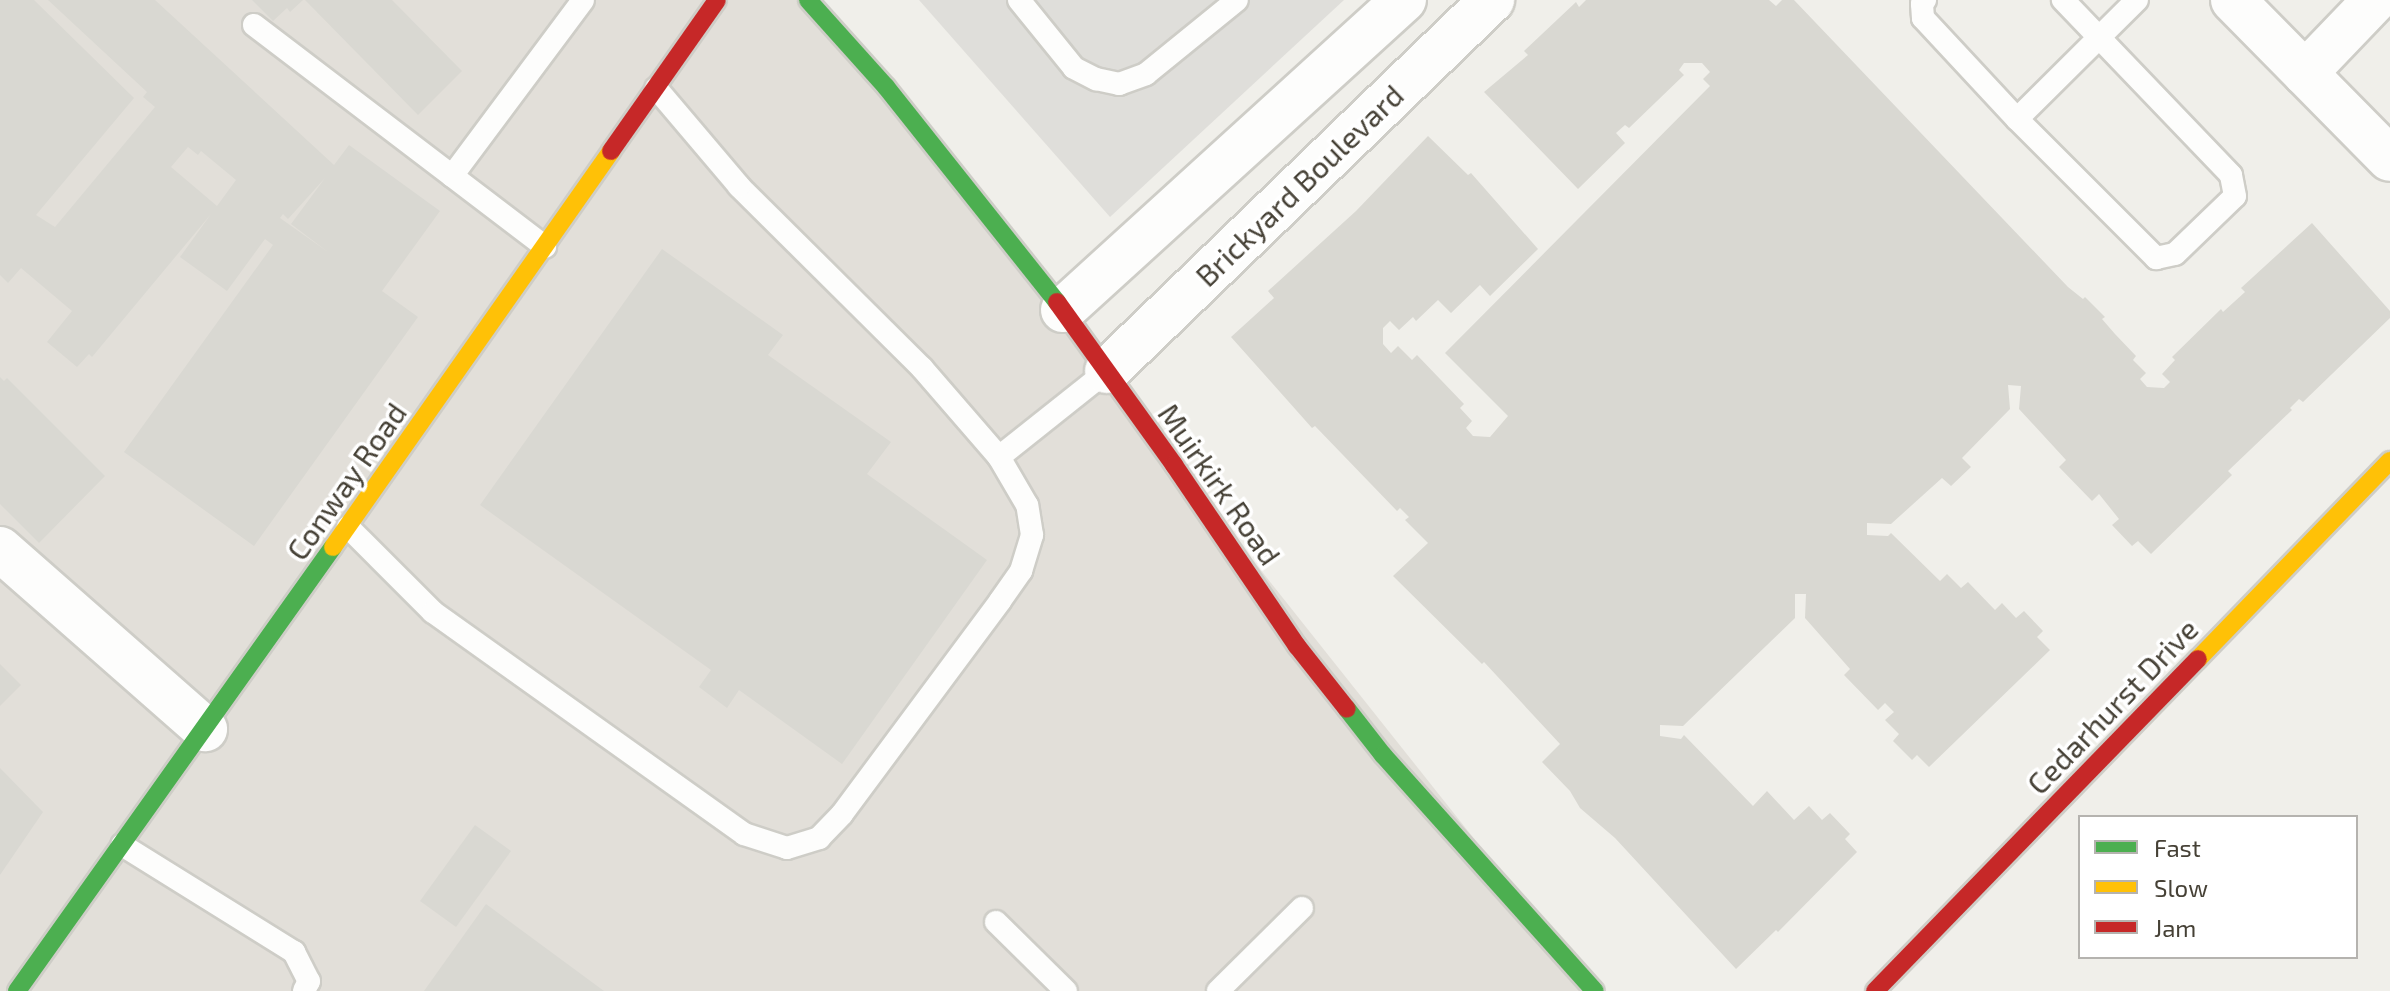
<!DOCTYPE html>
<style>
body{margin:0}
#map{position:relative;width:2390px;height:991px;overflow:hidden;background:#f0efea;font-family:"Exo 2",sans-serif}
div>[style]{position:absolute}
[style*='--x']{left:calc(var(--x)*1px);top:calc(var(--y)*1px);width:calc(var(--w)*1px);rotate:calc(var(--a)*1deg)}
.industrial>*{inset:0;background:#e2dfd9}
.parking>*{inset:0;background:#dfdeda}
.building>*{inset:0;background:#d9d8d2}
.roads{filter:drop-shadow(2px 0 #cecdc7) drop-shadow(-2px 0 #cecdc7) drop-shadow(0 2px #cecdc7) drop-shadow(0 -2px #cecdc7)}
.lane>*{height:22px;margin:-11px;padding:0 11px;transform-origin:11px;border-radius:11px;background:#fdfdfc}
.street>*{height:44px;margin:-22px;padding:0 22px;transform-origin:22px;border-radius:22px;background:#fdfdfc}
.fast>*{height:18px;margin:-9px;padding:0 9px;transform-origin:9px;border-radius:9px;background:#4caf50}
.slow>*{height:18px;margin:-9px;padding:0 9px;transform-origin:9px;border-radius:9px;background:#ffc107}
.jam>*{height:18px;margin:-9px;padding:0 9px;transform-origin:9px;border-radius:9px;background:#c62828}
span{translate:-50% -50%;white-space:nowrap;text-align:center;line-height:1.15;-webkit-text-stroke:7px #fff;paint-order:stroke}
.street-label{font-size:30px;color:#464136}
.legend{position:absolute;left:2078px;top:815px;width:280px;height:144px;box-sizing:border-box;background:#fff;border:2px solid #b5b3af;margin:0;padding:10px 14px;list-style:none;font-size:24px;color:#464136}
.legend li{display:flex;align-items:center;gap:16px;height:40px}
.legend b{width:40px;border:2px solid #b5b3af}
</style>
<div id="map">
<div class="industrial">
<div style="clip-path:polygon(0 0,808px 0,1595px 991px,0 991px)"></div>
</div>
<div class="parking">
<div style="clip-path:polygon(919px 0,1344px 0,1110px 217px)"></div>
</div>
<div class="building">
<div style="clip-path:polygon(evenodd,0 0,34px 0,134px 98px,36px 215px,55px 227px,155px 107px,143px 97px,147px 92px,48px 0,155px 0,334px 165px,349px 145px,440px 211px,382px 291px,418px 317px,254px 546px,124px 452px,273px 245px,265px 239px,227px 291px,180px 257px,211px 214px,92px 357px,89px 354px,77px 367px,47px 342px,72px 311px,21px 268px,8px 283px,0 275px,0 0,188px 147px,198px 155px,201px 151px,236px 180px,217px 206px,171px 167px,188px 147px,0 0,325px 178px,291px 224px,328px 252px,280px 218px,283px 214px,288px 219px,325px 178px)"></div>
<div style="clip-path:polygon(252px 0,303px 0,290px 12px,287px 8px,273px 21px)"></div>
<div style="clip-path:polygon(305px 0,392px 0,462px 71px,418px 115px)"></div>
<div style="clip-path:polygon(1586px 0,1769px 0,1776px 6px,1782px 0,1794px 0,2068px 287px,2083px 299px,2085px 297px,2105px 317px,2102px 319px,2115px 334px,2136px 356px,2133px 360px,2146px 373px,2140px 379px,2147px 387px,2164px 388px,2170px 382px,2162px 374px,2175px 360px,2172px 357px,2221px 309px,2223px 312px,2245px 292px,2241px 288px,2312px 223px,2390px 311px,2390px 318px,2303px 402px,2299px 399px,2290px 408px,2292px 410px,2228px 471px,2232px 475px,2151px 554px,2138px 541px,2132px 546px,2112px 525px,2119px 519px,2099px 494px,2092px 501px,2059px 467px,2066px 460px,2019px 409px,2021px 386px,2008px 385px,2010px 409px,1962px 458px,1971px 467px,1951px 486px,1942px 478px,1891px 524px,1867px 523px,1867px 535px,1888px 536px,1891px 533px,1940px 581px,1947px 574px,1961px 588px,1968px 582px,1995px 610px,2002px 603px,2016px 618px,2024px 611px,2043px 631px,2037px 637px,2050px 650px,1929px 767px,1917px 755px,1912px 760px,1893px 741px,1899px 734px,1885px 720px,1894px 712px,1885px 703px,1878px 710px,1844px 675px,1850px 669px,1805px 618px,1806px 594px,1795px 594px,1795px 618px,1683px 726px,1660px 725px,1660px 736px,1681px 739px,1684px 735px,1753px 806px,1767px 791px,1794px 820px,1809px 806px,1822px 820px,1830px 813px,1850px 834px,1845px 839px,1857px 852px,1778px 932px,1776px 930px,1736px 969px,1615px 838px,1580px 808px,1570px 791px,1542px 762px,1560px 744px,1484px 662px,1482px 664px,1393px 576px,1428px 543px,1405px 520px,1409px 517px,1400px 508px,1397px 511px,1315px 426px,1312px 428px,1231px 337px,1274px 298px,1268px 291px,1356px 211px,1428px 136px,1468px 175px,1471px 173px,1538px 249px,1490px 296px,1480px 285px,1451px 313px,1438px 300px,1416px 321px,1413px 317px,1399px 330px,1390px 321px,1383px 328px,1383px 344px,1391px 353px,1398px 346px,1412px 360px,1417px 355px,1464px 404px,1460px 408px,1472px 421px,1466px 428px,1473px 436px,1490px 437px,1508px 416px,1445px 353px,1710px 86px,1703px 79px,1710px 72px,1702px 63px,1684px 63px,1679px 70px,1684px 75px,1629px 128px,1625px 125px,1616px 133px,1625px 143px,1578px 189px,1484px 92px,1528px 55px,1524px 51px,1576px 2px,1579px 7px)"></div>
<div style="clip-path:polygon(662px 249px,783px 335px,768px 355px,891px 442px,867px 474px,987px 560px,842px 764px,739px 690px,727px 708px,699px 687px,711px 670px,480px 505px)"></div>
<div style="clip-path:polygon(0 377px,4px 381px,7px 378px,105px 476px,39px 543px,0 504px)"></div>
<div style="clip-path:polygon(0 664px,21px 685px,0 706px)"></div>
<div style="clip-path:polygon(0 768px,43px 812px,0 875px)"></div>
<div style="clip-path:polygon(475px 825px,511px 851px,456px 927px,420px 901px)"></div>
<div style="clip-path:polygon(486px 904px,604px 991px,424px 991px)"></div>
</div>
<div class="roads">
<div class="lane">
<div style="--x:1019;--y:0;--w:87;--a:51"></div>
<div style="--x:1074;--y:68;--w:25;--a:27"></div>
<div style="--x:1096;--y:79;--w:24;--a:12"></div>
<div style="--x:1119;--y:84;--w:29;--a:-20"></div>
<div style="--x:1146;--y:74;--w:117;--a:-39.1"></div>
<div style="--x:1925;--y:0;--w:5;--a:127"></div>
<div style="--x:1922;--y:4;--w:14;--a:86"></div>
<div style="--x:1923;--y:18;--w:138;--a:47.1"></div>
<div style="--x:2017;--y:119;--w:197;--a:45"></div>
<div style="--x:2156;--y:258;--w:19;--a:-12"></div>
<div style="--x:2175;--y:254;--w:83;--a:-44"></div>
<div style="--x:2235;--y:196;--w:21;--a:-101"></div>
<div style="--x:2231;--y:175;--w:243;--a:-133.8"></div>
<div style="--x:254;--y:25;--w:366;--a:37.3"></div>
<div style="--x:2017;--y:119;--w:169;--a:-44.8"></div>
<div style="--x:452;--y:176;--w:219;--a:-53.3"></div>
<div style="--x:999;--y:457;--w:138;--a:-38.5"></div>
<div style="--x:348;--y:527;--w:120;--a:45"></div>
<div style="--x:433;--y:612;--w:382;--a:35.5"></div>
<div style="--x:744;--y:834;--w:45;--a:18"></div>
<div style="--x:787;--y:848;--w:34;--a:-17"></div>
<div style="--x:819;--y:838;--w:33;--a:-46"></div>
<div style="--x:842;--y:814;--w:265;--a:-53.4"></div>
<div style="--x:1000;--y:601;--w:37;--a:-55"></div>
<div style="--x:1021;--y:571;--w:38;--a:-73"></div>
<div style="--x:1032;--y:535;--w:30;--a:-99"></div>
<div style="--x:1027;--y:505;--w:56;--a:-120.3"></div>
<div style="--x:999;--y:457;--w:118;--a:-130.9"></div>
<div style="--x:922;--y:368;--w:258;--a:-135.2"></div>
<div style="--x:739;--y:186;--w:128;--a:-130.3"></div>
<div style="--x:122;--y:845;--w:203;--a:31.9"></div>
<div style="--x:294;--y:952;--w:33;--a:63"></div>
<div style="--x:309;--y:981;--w:11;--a:117"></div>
<div style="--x:996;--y:922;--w:98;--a:44.6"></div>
<div style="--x:1218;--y:991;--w:118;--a:-44.7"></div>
</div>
<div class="street">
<div style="--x:2233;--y:0;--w:223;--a:45.4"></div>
<div style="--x:2305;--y:73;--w:101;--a:-46.2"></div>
<div style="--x:1063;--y:310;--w:461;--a:-42.3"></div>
<div style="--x:1107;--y:371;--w:535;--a:-43.94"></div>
<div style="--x:0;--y:549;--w:273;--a:41.3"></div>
</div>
<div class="fast">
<div style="--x:808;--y:0;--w:117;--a:48.1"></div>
<div style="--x:886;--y:87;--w:275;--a:51.5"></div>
<div style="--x:1347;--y:709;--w:58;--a:52"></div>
<div style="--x:1383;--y:755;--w:317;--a:48.1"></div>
<div style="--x:17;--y:991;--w:545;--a:-54.56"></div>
</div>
<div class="slow">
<div style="--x:333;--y:547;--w:484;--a:-54.9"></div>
<div style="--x:2198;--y:659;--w:276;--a:-45.9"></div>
</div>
<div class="jam">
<div style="--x:611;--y:151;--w:184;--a:-54.9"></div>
<div style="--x:1057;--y:302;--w:201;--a:54.3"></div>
<div style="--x:1174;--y:465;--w:219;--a:55.8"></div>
<div style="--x:1297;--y:646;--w:80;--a:51.6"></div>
<div style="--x:1875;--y:991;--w:463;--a:-45.8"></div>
</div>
</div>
<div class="street-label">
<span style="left:1299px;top:185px;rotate:-44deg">Brickyard Boulevard</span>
<span style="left:346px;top:481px;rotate:-55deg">Conway Road</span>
<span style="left:1220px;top:484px;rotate:55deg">Muirkirk Road</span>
<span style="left:2112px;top:706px;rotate:-46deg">Cedarhurst Drive</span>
</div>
<ul class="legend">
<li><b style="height:10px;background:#4caf50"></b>Fast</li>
<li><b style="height:10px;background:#ffc107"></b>Slow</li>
<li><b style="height:10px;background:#c62828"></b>Jam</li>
</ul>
</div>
